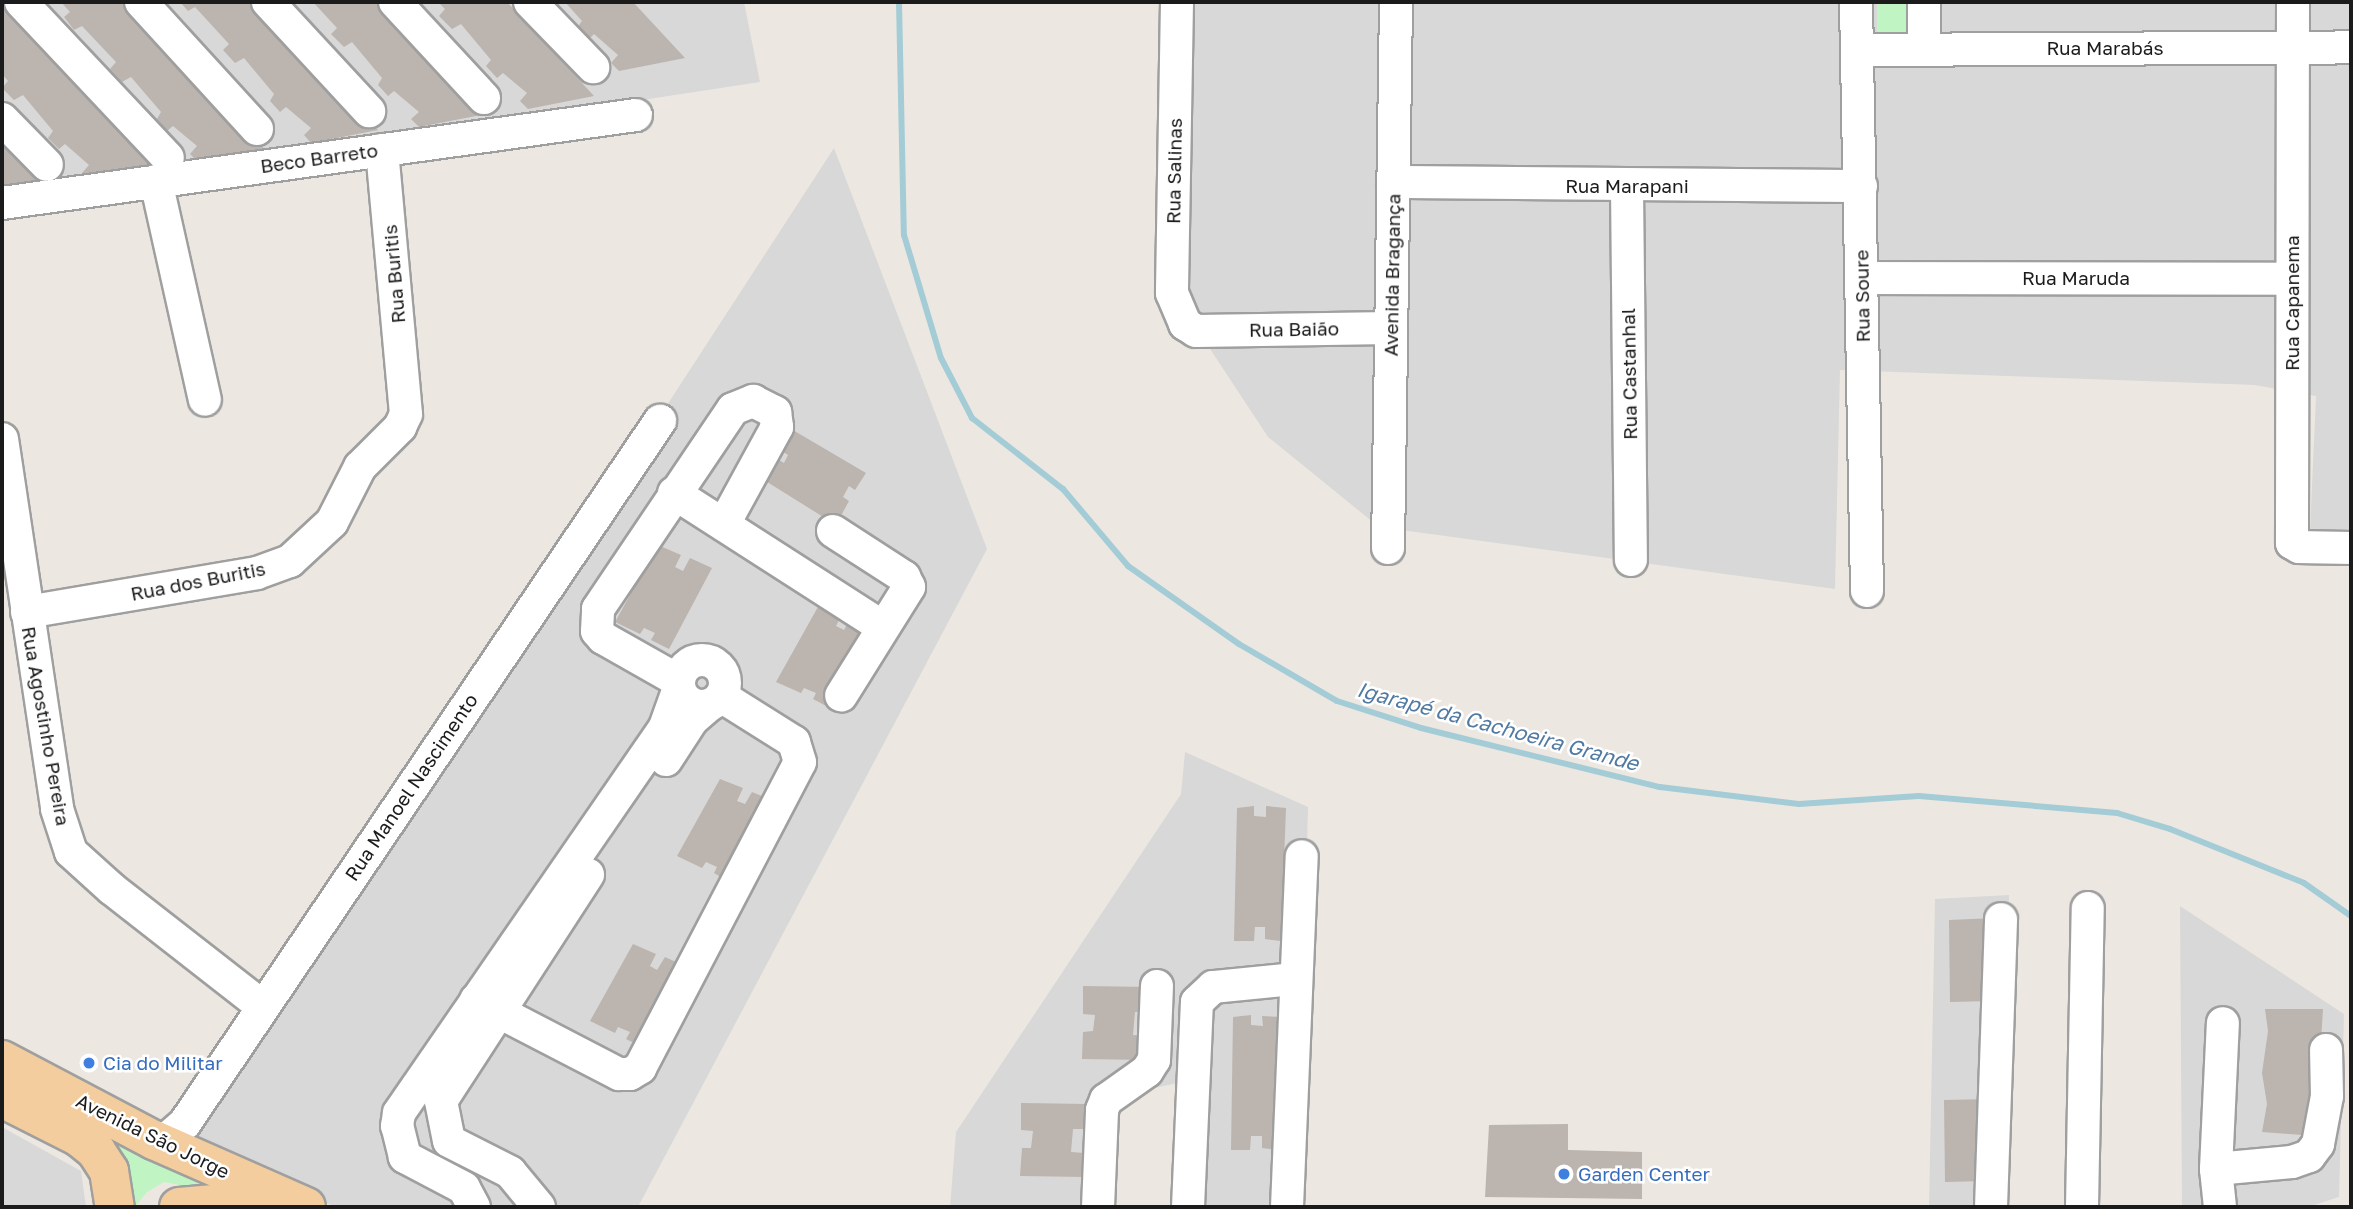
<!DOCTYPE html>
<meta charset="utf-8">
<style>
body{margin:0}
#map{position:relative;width:2353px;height:1209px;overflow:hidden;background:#ece8e1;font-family:"Golos Text",sans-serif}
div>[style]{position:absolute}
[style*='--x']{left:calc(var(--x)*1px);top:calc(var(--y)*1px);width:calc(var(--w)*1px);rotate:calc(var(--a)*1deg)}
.residential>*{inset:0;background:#d9d8d8}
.park>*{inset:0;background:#c0f4c3}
.stream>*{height:6px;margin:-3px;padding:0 3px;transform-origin:3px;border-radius:3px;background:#a4ccd6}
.building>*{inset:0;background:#bcb4ae}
.roads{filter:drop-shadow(2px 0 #9f9f9f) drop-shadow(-2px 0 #9f9f9f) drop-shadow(0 2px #9f9f9f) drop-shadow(0 -2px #9f9f9f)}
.minor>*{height:32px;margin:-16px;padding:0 16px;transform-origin:16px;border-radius:16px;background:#fff}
.minor>.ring{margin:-16px;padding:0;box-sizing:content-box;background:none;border:32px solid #fff;border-radius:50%}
.major>*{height:38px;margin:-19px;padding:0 19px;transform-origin:19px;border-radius:19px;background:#f3cd9e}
.dots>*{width:19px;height:19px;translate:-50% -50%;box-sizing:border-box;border:4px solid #fff;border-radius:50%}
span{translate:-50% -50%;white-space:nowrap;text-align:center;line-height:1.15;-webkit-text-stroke:5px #fff;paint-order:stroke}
.street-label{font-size:19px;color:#1b1b1b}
.shop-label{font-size:19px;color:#366cbe}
.left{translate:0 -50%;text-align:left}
.water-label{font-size:21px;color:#507aa2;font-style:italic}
.frame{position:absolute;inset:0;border:4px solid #1b1b1b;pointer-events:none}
</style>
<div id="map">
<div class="residential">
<div style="clip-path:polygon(2px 2px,744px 2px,760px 82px,2px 198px)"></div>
<div style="clip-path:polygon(1186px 2px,2351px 2px,2351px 532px,2310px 531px,2316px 396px,2255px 385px,1840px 370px,1835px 589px,1379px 527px,1268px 437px,1187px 314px)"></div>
<div style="clip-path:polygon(834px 148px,987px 549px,638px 1207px,335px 1207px,189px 1141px)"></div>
<div style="clip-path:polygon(1185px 752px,1308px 807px,1298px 1207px,1175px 1207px,1178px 1083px,1095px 1100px,1095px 1207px,950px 1207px,956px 1132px,1181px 794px)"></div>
<div style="clip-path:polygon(2009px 895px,2000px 1207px,1929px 1207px,1935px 899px)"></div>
<div style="clip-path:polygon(2180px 906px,2344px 1014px,2339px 1197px,2308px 1207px,2182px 1207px)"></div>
<div style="clip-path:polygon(2px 1127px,81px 1171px,86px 1207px,2px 1207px)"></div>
</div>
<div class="park">
<div style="clip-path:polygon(1877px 2px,1915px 2px,1915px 32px,1877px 34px)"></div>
<div style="clip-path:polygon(106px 1125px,273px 1203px,164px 1182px,147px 1192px,135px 1207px,127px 1174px,100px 1138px)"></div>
</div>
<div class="stream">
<div style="--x:899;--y:2;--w:233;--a:88.8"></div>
<div style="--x:904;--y:235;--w:128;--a:73.3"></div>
<div style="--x:941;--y:358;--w:68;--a:62.7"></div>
<div style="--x:972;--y:418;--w:115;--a:38"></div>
<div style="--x:1063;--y:489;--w:101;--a:49.8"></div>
<div style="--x:1128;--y:566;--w:136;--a:35.1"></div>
<div style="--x:1239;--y:644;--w:113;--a:30.2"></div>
<div style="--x:1337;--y:701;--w:88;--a:17.8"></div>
<div style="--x:1421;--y:728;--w:246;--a:13.9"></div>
<div style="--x:1660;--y:787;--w:140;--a:7"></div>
<div style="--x:1799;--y:804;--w:120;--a:-3.8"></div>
<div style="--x:1919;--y:796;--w:199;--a:4.9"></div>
<div style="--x:2117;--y:813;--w:55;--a:16.8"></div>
<div style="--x:2170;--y:829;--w:144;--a:21.9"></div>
<div style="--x:2304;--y:883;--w:57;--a:35.1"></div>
</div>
<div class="building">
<div style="clip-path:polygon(2px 2px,3px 2px,156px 168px,90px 181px,82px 173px,89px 165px,65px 144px,59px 149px,48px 138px,53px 131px,23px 95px,14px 100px,2px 88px,8px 81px,2px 74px)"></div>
<div style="clip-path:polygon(61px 2px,128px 2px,264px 149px,198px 162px,190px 154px,197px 146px,173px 126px,167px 131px,157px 119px,161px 112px,131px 77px,122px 82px,110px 69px,116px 62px,82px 26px,74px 30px,64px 17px,70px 12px)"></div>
<div style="clip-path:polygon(180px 2px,259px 2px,378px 130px,311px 143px,304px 135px,311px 128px,286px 107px,280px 112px,270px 101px,274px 94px,244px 58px,235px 63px,223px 50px,229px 44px,195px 7px,188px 11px)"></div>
<div style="clip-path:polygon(313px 2px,381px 2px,486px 114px,419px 127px,411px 119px,419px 112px,394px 91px,388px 96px,378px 85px,382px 78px,352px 42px,344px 47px,331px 34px,337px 28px)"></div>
<div style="clip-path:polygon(438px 2px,507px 2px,594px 96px,528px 109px,520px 101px,527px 93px,503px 73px,497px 78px,486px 66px,491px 60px,461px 24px,452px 29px,439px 16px,445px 9px)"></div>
<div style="clip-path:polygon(565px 2px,633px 2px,685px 58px,619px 71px,611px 63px,618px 55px,594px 34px,588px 40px,577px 28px,582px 21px)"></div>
<div style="clip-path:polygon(2px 142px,41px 184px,2px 192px)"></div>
<div style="clip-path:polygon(786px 426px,866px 473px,855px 490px,849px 486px,843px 497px,849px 501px,836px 525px,761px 478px,772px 456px,784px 463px,788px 455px,775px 447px)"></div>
<div style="clip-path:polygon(658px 545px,681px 555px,675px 567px,683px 571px,690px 558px,712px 568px,669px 649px,651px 640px,655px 633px,644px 628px,640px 634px,615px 622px)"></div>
<div style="clip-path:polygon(819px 605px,842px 614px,836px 626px,844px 630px,851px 617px,873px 627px,830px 708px,813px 699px,816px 693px,804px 688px,801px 693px,776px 682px)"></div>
<div style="clip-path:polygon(720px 779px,743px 788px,737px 801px,745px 804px,752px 792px,774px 801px,731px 883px,714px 873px,717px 867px,706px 862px,702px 868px,677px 856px)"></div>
<div style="clip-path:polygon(1254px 806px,1254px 816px,1266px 817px,1266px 806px,1286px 808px,1281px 941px,1265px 939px,1265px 927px,1255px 927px,1254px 941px,1234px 941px,1237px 808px)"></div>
<div style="clip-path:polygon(1995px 918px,1991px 1001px,1950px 1002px,1949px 920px)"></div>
<div style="clip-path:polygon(633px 944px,656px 954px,650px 966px,657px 970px,665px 957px,687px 967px,644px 1048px,626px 1039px,630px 1032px,618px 1027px,615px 1033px,590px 1021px)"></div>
<div style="clip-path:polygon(1083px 986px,1150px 987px,1149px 1012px,1135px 1012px,1133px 1035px,1147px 1036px,1147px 1060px,1082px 1059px,1083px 1032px,1093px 1031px,1095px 1015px,1083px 1014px)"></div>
<div style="clip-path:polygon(2265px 1009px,2323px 1009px,2315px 1136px,2262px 1132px,2267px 1104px,2262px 1073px,2268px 1031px)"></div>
<div style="clip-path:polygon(1251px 1015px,1251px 1025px,1263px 1026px,1262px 1016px,1283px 1017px,1277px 1150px,1262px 1148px,1262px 1136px,1251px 1136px,1250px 1150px,1231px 1150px,1233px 1017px)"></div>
<div style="clip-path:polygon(1990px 1099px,1987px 1181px,1945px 1182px,1944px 1100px)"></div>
<div style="clip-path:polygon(1021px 1103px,1088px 1104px,1087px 1129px,1073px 1129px,1071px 1152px,1085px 1153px,1085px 1177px,1020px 1176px,1022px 1148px,1031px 1148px,1033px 1131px,1021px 1130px)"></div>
<div style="clip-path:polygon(1568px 1124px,1568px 1150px,1642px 1152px,1642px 1199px,1485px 1197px,1489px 1125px)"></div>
</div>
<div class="roads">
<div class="minor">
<div style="--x:21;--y:2;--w:214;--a:46.7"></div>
<div style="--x:141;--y:2;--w:172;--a:47.6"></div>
<div style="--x:268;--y:2;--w:149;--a:47.2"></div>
<div style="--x:395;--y:2;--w:131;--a:47.2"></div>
<div style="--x:530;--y:2;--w:91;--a:45.9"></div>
<div style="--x:1177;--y:2;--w:291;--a:91"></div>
<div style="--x:1172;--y:293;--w:34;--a:67"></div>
<div style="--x:1185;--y:324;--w:13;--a:32"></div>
<div style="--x:1196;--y:331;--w:195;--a:-0.9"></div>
<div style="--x:1856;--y:2;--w:589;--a:88.93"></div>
<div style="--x:1924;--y:2;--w:46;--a:90"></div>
<div style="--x:2293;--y:2;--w:541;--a:90.11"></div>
<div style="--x:2292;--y:543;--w:8;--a:30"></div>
<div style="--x:2299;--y:547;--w:52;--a:1.1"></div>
<div style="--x:1858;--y:50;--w:493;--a:-0.3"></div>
<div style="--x:2;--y:119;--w:64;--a:45.6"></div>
<div style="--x:156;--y:181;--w:224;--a:77.4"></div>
<div style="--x:1393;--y:182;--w:468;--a:0.5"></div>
<div style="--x:1627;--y:187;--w:373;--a:89.4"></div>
<div style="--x:2;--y:203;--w:640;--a:-7.9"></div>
<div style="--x:1862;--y:278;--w:429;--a:0.1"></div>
<div style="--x:2;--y:439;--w:374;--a:81.5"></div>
<div style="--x:57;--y:809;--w:45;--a:72"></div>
<div style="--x:71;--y:852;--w:55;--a:42.1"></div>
<div style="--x:112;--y:889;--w:190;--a:38"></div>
<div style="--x:674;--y:493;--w:248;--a:32.7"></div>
<div style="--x:833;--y:531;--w:85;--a:32.9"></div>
<div style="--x:904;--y:577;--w:11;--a:63"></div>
<div style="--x:909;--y:587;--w:128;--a:122"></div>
<div style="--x:1388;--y:548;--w:546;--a:-89.16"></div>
<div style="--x:27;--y:612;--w:233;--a:-9.6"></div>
<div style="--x:257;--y:573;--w:35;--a:-20"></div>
<div style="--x:290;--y:561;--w:57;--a:-42.9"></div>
<div style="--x:332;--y:522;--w:62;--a:-63"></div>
<div style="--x:360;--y:467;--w:57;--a:-45"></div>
<div style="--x:400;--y:427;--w:14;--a:-65"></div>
<div style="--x:406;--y:414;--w:265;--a:-95.2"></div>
<div class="ring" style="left:679px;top:660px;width:14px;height:14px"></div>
<div style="--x:679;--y:681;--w:87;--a:-150.5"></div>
<div style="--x:603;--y:638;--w:9;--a:-131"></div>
<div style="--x:597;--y:631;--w:22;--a:-87"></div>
<div style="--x:598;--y:609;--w:241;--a:-56"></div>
<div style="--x:733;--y:409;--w:22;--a:-22"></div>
<div style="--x:753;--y:401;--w:25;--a:27"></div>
<div style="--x:775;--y:412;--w:15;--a:82"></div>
<div style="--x:777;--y:427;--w:111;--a:118.7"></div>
<div style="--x:666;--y:760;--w:48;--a:-57"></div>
<div style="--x:692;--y:720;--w:23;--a:-41"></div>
<div style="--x:476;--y:1000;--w:161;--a:27.4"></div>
<div style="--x:619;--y:1074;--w:11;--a:0"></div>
<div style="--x:630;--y:1074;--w:12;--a:-31"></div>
<div style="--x:640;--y:1068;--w:345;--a:-62.4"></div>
<div style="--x:800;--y:762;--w:21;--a:-107"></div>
<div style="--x:794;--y:742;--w:86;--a:-147.8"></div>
<div style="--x:154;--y:1140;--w:15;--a:-11"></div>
<div style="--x:169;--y:1137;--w:21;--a:-41"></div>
<div style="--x:185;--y:1123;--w:848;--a:-55.92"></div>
<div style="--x:2216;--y:1169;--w:146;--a:-87.3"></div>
<div style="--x:474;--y:1207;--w:21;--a:-118"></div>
<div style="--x:464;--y:1188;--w:67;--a:-152.3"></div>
<div style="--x:405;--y:1157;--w:32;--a:-104"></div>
<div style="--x:397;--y:1126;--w:13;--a:-81"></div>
<div style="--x:399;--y:1113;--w:469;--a:-55.4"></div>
<div style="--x:665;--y:727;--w:41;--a:-70.3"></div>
<div style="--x:539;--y:1207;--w:45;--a:-129.6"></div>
<div style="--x:510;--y:1172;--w:68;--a:-153.1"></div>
<div style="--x:449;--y:1141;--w:41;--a:-101.3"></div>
<div style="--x:441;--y:1101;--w:270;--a:-57"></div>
<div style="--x:1098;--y:1207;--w:97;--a:-87.6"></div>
<div style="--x:1102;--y:1110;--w:11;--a:-68"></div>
<div style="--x:1106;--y:1100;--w:50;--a:-35.3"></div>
<div style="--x:1147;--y:1071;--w:13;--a:-58"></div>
<div style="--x:1154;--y:1060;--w:74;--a:-87.7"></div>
<div style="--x:1188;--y:1207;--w:205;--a:-87.5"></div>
<div style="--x:1197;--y:1002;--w:22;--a:-43"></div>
<div style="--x:1213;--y:987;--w:82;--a:-5.6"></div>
<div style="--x:1287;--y:1207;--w:351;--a:-87.6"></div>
<div style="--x:1991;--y:1207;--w:288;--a:-88"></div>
<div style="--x:2082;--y:1207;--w:299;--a:-88.9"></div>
<div style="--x:2220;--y:1207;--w:38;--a:-96"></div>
<div style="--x:2216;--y:1169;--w:76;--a:-5.3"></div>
<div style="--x:2292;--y:1162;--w:18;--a:-19"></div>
<div style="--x:2309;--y:1156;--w:15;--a:-53"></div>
<div style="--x:2318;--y:1144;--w:49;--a:-79.4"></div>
<div style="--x:2327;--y:1096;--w:46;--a:-91.2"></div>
</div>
<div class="major">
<div style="--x:2;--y:1060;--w:172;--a:27.8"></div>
<div style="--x:154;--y:1140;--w:166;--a:23.8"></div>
<div style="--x:2;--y:1098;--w:86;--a:26.9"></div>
<div style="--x:79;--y:1137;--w:22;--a:39"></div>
<div style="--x:96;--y:1151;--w:24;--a:57"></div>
<div style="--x:109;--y:1171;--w:36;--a:81"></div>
<div style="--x:179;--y:1207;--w:47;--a:-4.9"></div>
<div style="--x:226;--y:1203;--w:20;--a:11"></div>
</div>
</div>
<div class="dots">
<div style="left:89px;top:1063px;background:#3f7fe0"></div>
<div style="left:1564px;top:1174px;background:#3f7fe0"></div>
</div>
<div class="street-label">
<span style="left:2105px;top:48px">Rua Marabás</span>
<span style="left:319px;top:158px;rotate:-8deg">Beco Barreto</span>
<span style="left:1174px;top:171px;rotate:-89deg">Rua Salinas</span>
<span style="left:1627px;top:186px">Rua Marapani</span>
<span style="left:394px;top:274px;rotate:-95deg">Rua Buritis</span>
<span style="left:1392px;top:275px;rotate:-89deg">Avenida Bragança</span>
<span style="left:2076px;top:278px">Rua Maruda</span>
<span style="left:1862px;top:296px;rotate:-91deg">Rua Soure</span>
<span style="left:2292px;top:303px;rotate:-90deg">Rua Capanema</span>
<span style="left:1294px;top:329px;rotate:-1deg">Rua Baião</span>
<span style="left:1629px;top:374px;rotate:-91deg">Rua Castanhal</span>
<span style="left:198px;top:581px;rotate:-11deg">Rua dos Buritis</span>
<span style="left:46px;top:726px;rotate:80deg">Rua Agostinho Pereira</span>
<span style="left:411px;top:787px;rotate:-56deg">Rua Manoel Nascimento</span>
<span style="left:153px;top:1136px;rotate:26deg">Avenida São Jorge</span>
</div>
<div class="shop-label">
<span class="left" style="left:103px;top:1063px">Cia do Militar</span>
<span class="left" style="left:1578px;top:1174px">Garden Center</span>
</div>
<div class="water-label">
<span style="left:1498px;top:726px;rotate:15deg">Igarapé da Cachoeira Grande</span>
</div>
<div class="frame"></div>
</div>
